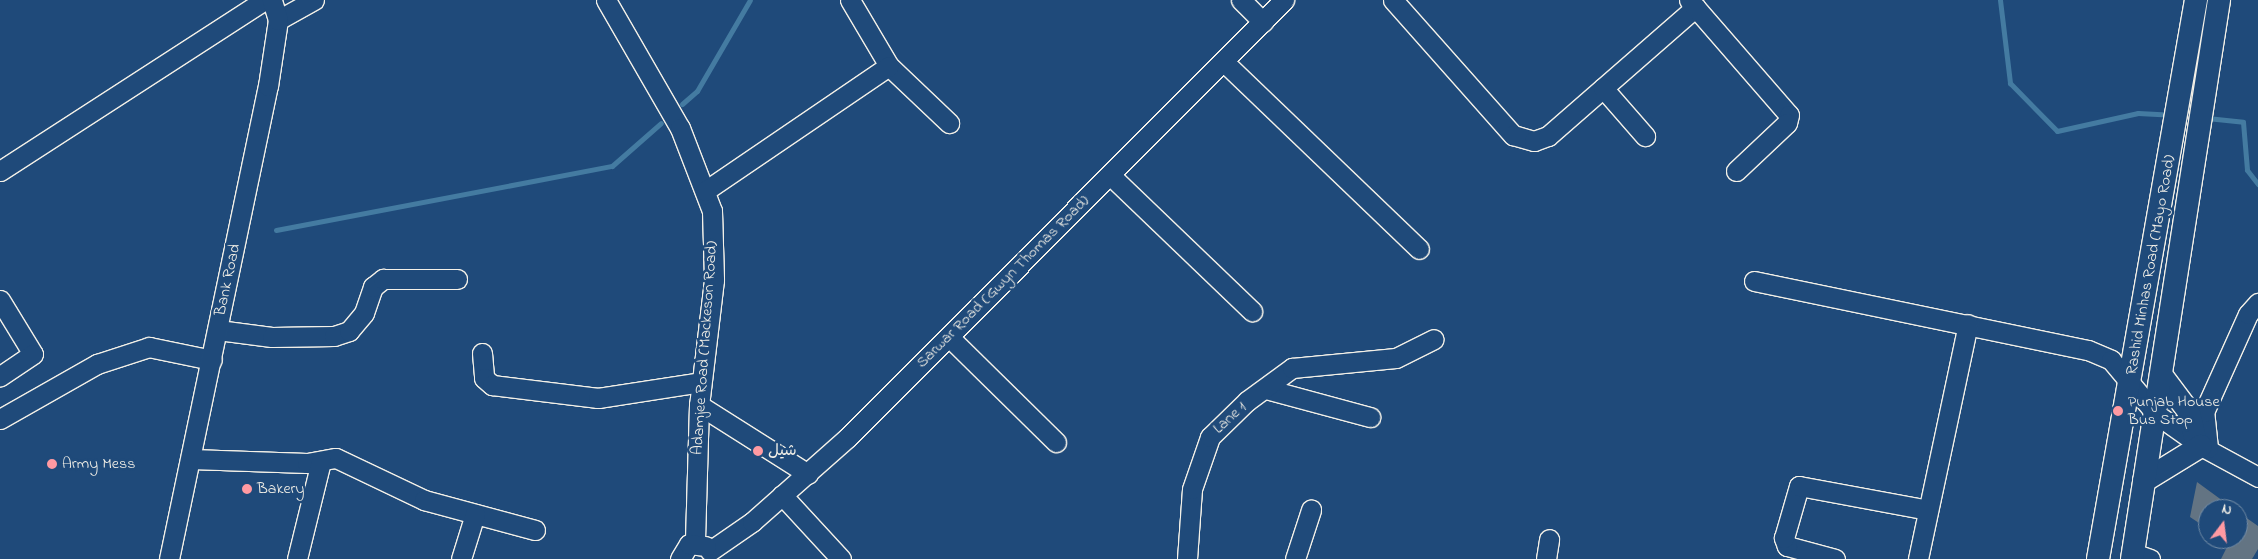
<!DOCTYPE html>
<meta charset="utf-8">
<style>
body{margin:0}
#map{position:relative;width:2258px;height:559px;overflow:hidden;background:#1f4a7a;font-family:"Indie Flower","Playpen Sans Arabic",sans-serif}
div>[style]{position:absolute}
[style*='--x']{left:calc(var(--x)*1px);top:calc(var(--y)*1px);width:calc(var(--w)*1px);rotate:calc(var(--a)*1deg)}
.stream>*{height:5px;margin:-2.5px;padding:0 2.5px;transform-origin:2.5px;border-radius:2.5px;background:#447ba1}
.building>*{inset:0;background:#637483}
.roads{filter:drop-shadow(1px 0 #f4f1e8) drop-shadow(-1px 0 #f4f1e8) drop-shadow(0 1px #f4f1e8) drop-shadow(0 -1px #f4f1e8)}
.minor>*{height:19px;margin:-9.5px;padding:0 9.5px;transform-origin:9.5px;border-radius:9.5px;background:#1f4a7a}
.major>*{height:22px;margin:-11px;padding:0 11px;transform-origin:11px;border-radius:11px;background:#1f4a7a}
.dots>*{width:14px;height:14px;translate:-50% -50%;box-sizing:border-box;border:2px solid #1f4a7a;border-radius:50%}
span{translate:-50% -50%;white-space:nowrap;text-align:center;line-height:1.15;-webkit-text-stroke:5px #1f4a7a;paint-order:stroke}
.street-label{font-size:16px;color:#f4f1e8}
.poi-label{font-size:16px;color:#f4f1e8}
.left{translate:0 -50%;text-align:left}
.north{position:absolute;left:2198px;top:499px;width:50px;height:50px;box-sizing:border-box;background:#1f4a7a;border:1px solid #748da6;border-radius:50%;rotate:15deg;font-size:14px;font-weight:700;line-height:20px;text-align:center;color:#f4f1e8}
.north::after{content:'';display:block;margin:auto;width:18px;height:22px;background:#ff9aa2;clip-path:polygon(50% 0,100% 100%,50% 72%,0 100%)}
</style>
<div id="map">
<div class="stream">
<div style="--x:2000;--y:0;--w:84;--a:83.1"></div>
<div style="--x:2010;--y:83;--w:67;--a:45.6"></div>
<div style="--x:2057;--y:131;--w:83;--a:-12.5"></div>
<div style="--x:2138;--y:113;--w:33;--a:3"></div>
<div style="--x:682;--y:104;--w:20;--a:-41"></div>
<div style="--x:697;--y:91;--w:105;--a:-59.8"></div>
<div style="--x:2207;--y:118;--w:36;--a:6"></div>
<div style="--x:2243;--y:122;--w:48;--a:85.2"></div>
<div style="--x:2247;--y:170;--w:18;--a:52"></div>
<div style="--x:276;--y:230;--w:342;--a:-10.8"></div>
<div style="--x:612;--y:166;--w:65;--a:-41.3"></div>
</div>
<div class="building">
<div style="clip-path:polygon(2197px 482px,2234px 509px,2208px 509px,2208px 529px,2190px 517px)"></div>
<div style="clip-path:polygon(2238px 512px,2258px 526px,2258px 549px,2252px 559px,2221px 559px,2229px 543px,2223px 539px,2238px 539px)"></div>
</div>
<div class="roads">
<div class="minor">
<div style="--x:606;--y:0;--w:148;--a:60"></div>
<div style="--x:680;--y:128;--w:89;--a:68.9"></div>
<div style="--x:712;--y:211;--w:69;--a:88.3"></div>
<div style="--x:714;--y:280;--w:126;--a:96.8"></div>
<div style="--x:699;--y:405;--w:137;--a:91.7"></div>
<div style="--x:850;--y:0;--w:77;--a:59.4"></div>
<div style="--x:889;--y:66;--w:83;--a:43.5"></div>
<div style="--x:1241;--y:0;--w:31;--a:45"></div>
<div style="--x:1393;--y:0;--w:181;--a:48.4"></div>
<div style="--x:1513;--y:135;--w:22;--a:16"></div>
<div style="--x:1534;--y:141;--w:15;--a:-20"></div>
<div style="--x:1548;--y:136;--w:196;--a:-41.1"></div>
<div style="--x:1689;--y:0;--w:152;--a:49"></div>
<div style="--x:1789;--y:115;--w:8;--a:104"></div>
<div style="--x:1787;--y:123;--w:70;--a:136.7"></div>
<div style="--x:278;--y:20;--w:41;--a:-29.1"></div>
<div style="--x:1224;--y:62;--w:270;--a:43.8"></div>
<div style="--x:1603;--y:88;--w:64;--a:48.8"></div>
<div style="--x:0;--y:171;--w:315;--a:-32.9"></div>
<div style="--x:1110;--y:175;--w:197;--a:43.8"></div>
<div style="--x:705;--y:191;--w:222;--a:-34.2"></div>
<div style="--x:1754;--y:281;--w:341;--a:11.7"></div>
<div style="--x:2088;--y:350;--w:25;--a:23"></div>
<div style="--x:2111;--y:360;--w:70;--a:50.2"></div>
<div style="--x:2156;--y:414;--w:55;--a:35.4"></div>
<div style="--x:2201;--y:446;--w:65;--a:28.5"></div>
<div style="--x:0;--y:300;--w:63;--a:58.6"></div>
<div style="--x:33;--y:354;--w:40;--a:146"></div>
<div style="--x:218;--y:330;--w:54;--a:7.4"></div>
<div style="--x:272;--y:337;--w:62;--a:-0.9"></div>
<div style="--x:334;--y:336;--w:16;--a:-18"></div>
<div style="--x:349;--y:331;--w:23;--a:-50"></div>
<div style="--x:364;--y:313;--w:28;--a:-71"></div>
<div style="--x:373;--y:287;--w:13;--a:-39"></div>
<div style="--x:383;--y:279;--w:74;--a:0"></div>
<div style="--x:949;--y:337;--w:150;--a:44.5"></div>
<div style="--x:482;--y:353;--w:25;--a:85"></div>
<div style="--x:484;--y:378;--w:11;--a:41"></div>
<div style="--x:492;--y:385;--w:107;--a:7"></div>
<div style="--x:598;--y:398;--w:104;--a:-8.8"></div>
<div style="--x:1266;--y:389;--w:108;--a:15.1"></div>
<div style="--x:699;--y:405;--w:129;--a:32.3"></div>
<div style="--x:0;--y:419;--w:112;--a:-29.6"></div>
<div style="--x:97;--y:364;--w:55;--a:-18.1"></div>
<div style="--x:149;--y:347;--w:64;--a:11.7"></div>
<div style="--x:2208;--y:448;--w:36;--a:-96"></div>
<div style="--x:2204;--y:412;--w:107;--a:-65.8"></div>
<div style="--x:2248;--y:314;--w:15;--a:-48"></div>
<div style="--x:191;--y:459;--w:116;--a:2"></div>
<div style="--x:307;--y:463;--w:29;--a:-10"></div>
<div style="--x:336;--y:458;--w:98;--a:25.5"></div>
<div style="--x:424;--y:500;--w:115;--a:15.1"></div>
<div style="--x:782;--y:495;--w:87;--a:47.3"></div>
<div style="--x:710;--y:551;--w:51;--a:-34.6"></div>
<div style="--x:752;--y:522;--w:127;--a:-41.5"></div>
<div style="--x:847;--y:438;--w:619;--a:-45.07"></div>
<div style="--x:2133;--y:553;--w:18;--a:19"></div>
<div style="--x:169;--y:559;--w:483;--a:-78.2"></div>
<div style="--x:268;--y:86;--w:67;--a:-81.4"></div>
<div style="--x:278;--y:20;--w:21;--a:-107"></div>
<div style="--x:297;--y:559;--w:101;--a:-76.2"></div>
<div style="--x:461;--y:559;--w:47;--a:-72.7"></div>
<div style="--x:680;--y:559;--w:17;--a:-59"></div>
<div style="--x:689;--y:544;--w:17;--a:7"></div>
<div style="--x:1187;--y:559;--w:70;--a:-85.9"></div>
<div style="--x:1192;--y:489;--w:55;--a:-70.9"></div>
<div style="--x:1210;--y:437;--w:52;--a:-44.2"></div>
<div style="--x:1247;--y:401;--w:56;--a:-36.3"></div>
<div style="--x:1292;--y:368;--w:104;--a:-5.5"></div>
<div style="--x:1396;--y:358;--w:42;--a:-26.6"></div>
<div style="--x:1295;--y:559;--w:52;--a:-71.9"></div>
<div style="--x:1546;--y:559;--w:20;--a:-81"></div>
<div style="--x:1835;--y:559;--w:50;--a:-164.8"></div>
<div style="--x:1787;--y:546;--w:9;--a:-111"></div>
<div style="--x:1784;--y:538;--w:54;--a:-73.9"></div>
<div style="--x:1799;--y:486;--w:131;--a:10.5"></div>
<div style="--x:1918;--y:559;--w:240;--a:-78"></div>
</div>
<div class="major">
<div style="--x:2162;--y:376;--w:45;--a:53.1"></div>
<div style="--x:2189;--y:412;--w:31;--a:77"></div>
<div style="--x:2144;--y:481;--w:67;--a:-31.6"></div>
<div style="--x:2098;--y:559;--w:568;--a:-80.06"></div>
<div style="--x:2132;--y:559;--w:566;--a:-81.15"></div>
</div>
</div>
<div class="dots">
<div style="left:2118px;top:411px;background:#ff9aa2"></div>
<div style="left:758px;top:451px;background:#ff9aa2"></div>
<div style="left:52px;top:464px;background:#ff9aa2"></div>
<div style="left:247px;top:489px;background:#ff9aa2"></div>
</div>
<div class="street-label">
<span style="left:2151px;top:265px;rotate:-80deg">Rashid Minhas Road (Mayo Road)</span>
<span style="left:228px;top:280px;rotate:-78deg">Bank Road</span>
<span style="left:1003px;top:282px;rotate:-45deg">Sarwar Road (Gwyn Thomas Road)</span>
<span style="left:705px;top:348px;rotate:-86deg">Adamjee Road (Mackeson Road)</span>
<span style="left:1230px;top:418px;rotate:-43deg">Lane 1</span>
</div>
<div class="poi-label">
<span class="left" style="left:2128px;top:411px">Punjab House<br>Bus Stop</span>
<span class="left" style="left:768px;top:451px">شیل</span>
<span class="left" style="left:62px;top:464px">Army Mess</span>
<span class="left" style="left:257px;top:489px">Bakery</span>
</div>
<div class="north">N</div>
</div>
